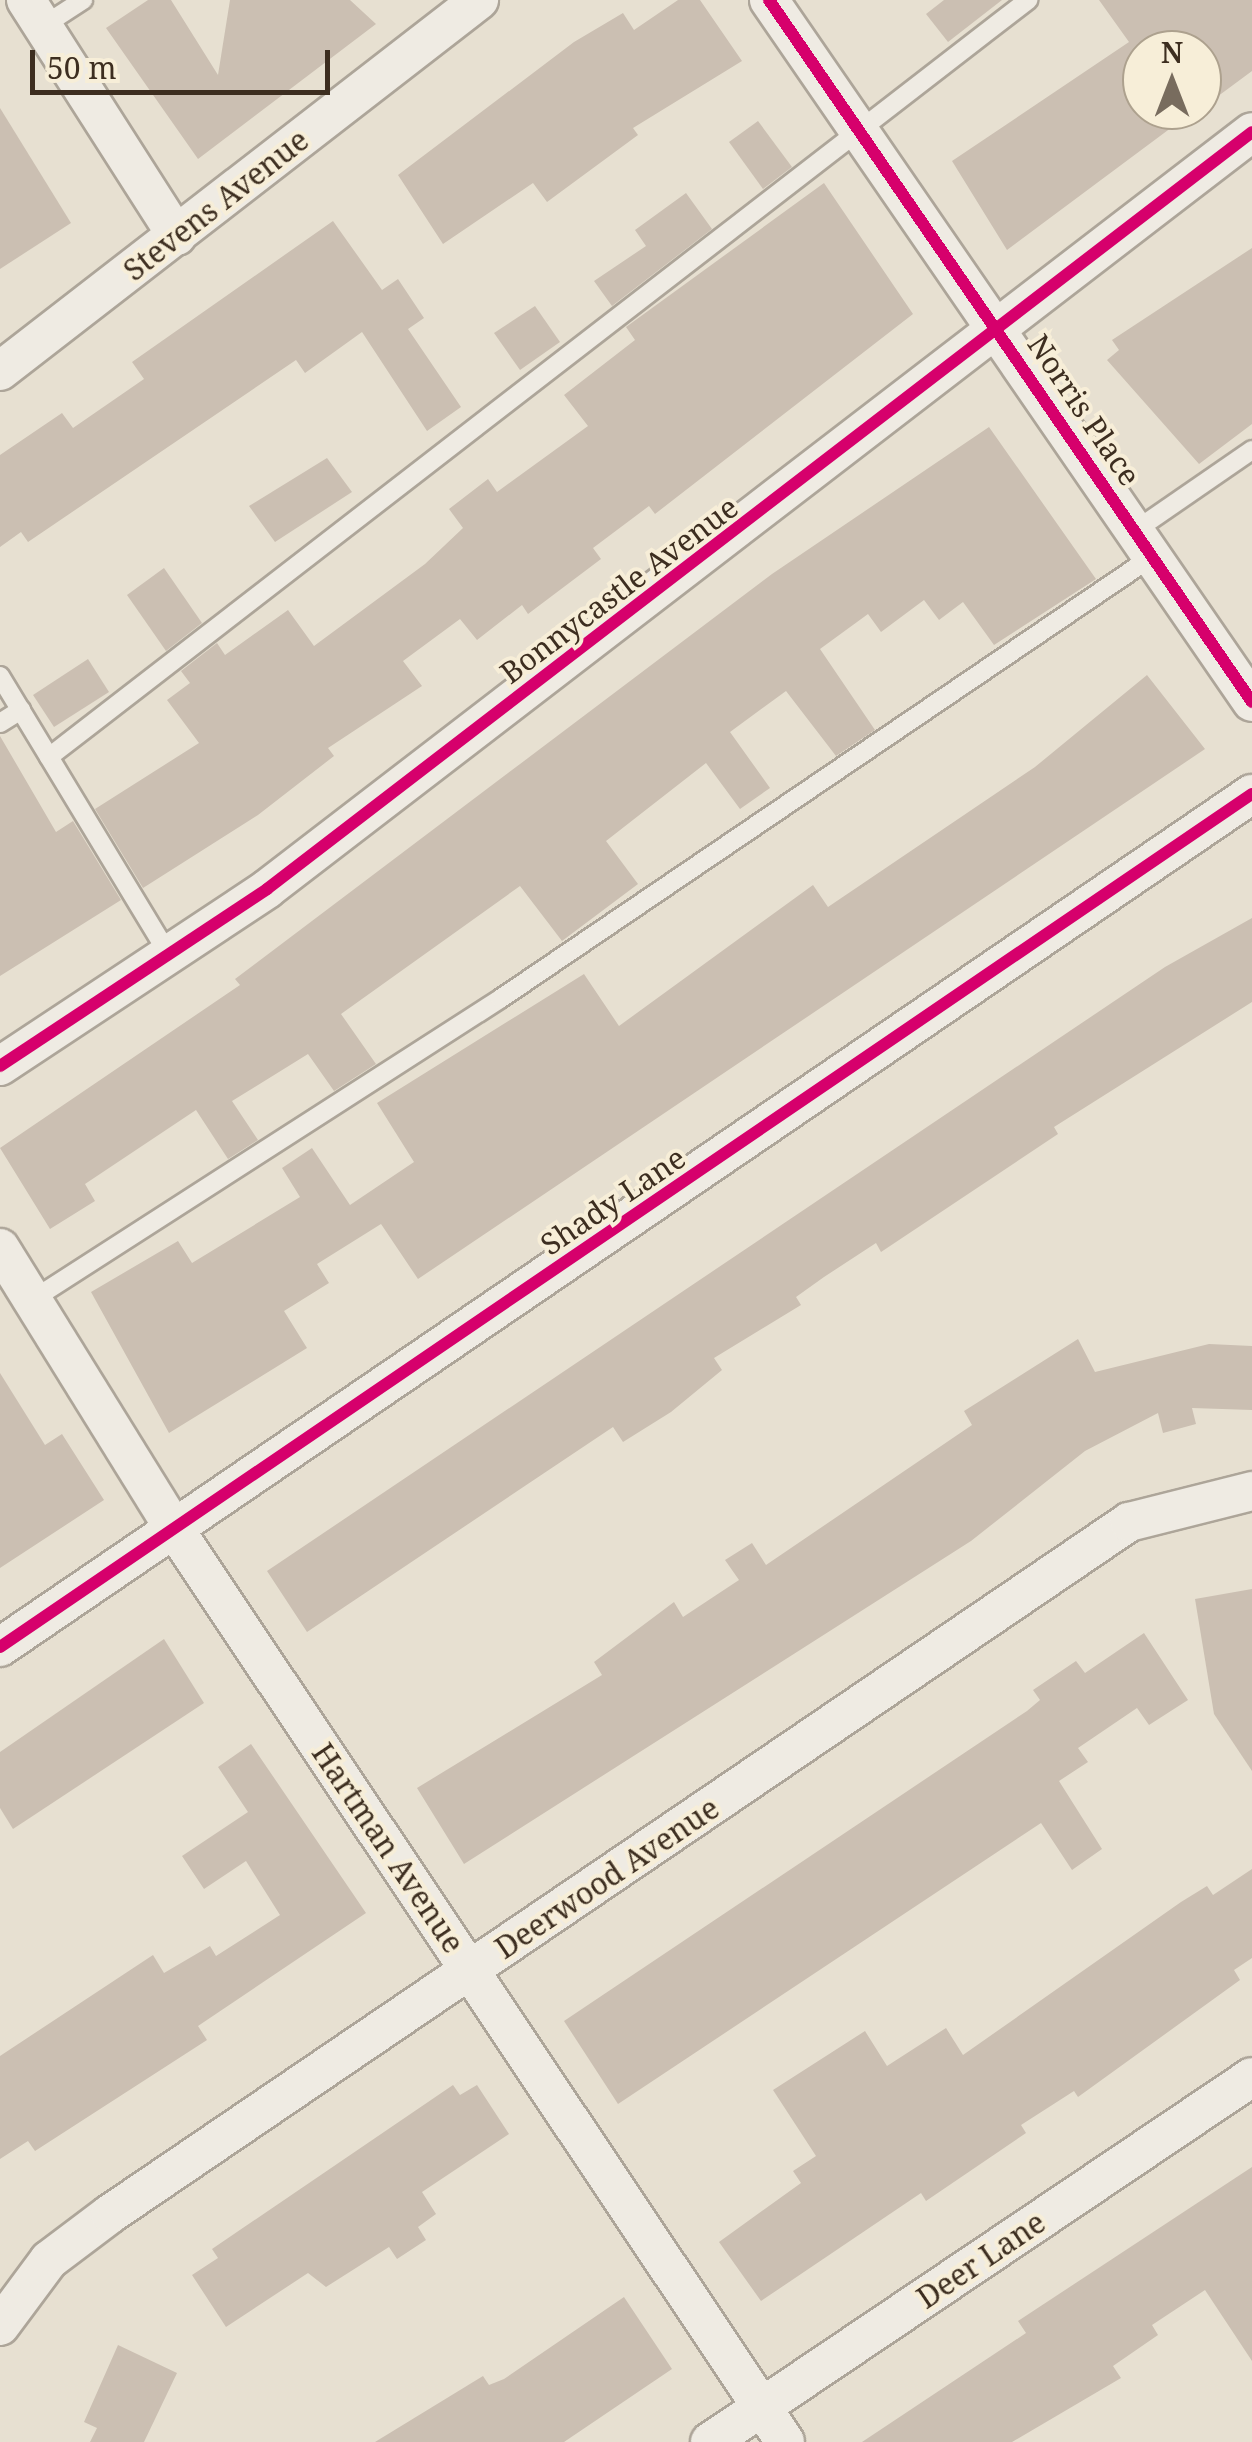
<!DOCTYPE html>
<style>
body{margin:0}
#map{position:relative;width:1252px;height:2442px;overflow:hidden;background:#e7e0d1;font-family:"Noto Serif",serif}
div>[style]{position:absolute}
[style*='--x']{left:calc(var(--x)*1px);top:calc(var(--y)*1px);width:calc(var(--w)*1px);rotate:calc(var(--a)*1deg)}
.building>*{inset:0;background:#cbbfb2}
.roads{filter:drop-shadow(2px 0 #ada599) drop-shadow(-2px 0 #ada599) drop-shadow(0 2px #ada599) drop-shadow(0 -2px #ada599)}
.service>*{height:18px;margin:-9px;padding:0 9px;transform-origin:9px;border-radius:9px;background:#efebe3}
.minor>*{height:38px;margin:-19px;padding:0 19px;transform-origin:19px;border-radius:19px;background:#efebe3}
.cycleway>*{height:12px;margin:-6px;padding:0 6px;transform-origin:6px;border-radius:6px;background:#d6006c}
span{translate:-50% -50%;white-space:nowrap;text-align:center;line-height:1.15;-webkit-text-stroke:8px #f7eed8;paint-order:stroke}
.street-label{font-size:30px;color:#3d2e20}
.north{position:absolute;left:1122px;top:30px;width:100px;height:100px;box-sizing:border-box;background:#f7eed8;border:2px solid #ada18e;border-radius:50%;rotate:0deg;font-size:28px;font-weight:700;line-height:40px;text-align:center;color:#3d2e20}
.north::after{content:'';display:block;margin:auto;width:35px;height:45px;background:#786c5e;clip-path:polygon(50% 0,100% 100%,50% 72%,0 100%)}
.scale{position:absolute;left:30px;top:50px;width:300px;height:45px;box-sizing:border-box;border:5px solid #3d2e20;border-top:0;padding-left:12px;font-size:30px;line-height:35px;white-space:nowrap;color:#3d2e20;-webkit-text-stroke:8px #f7eed8;paint-order:stroke}
</style>
<div id="map">
<div class="building">
<div style="clip-path:polygon(148px 0,171px 0,218px 75px,230px 0,350px 0,376px 24px,198px 159px,106px 28px)"></div>
<div style="clip-path:polygon(678px 0,700px 0,742px 61px,633px 128px,638px 135px,547px 202px,533px 183px,443px 244px,398px 175px,574px 42px,623px 13px,634px 30px)"></div>
<div style="clip-path:polygon(944px 0,1002px 0,948px 42px,926px 14px)"></div>
<div style="clip-path:polygon(1099px 0,1252px 0,1252px 71px,1202px 108px,1202px 50px,1142px 50px,1142px 110px,1195px 110px,1007px 250px,952px 161px,1129px 42px)"></div>
<div style="clip-path:polygon(0 108px,71px 223px,0 269px)"></div>
<div style="clip-path:polygon(758px 121px,792px 167px,763px 189px,729px 142px)"></div>
<div style="clip-path:polygon(824px 183px,913px 314px,655px 514px,649px 506px,593px 548px,601px 559px,528px 614px,522px 605px,477px 640px,460px 619px,403px 661px,422px 686px,328px 748px,334px 756px,258px 815px,143px 888px,95px 809px,199px 743px,167px 700px,190px 683px,181px 671px,217px 643px,225px 655px,288px 610px,314px 646px,425px 564px,463px 528px,449px 509px,488px 479px,497px 492px,588px 426px,564px 395px,635px 340px,626px 327px)"></div>
<div style="clip-path:polygon(686px 193px,712px 229px,612px 306px,594px 281px,646px 246px,635px 230px)"></div>
<div style="clip-path:polygon(333px 221px,382px 290px,398px 279px,424px 318px,408px 329px,461px 407px,427px 431px,362px 332px,305px 373px,296px 360px,28px 542px,21px 532px,0 547px,0 455px,62px 413px,73px 428px,144px 379px,132px 362px)"></div>
<div style="clip-path:polygon(1252px 248px,1252px 424px,1199px 464px,1107px 360px,1119px 350px,1112px 340px)"></div>
<div style="clip-path:polygon(535px 306px,560px 342px,520px 370px,494px 333px)"></div>
<div style="clip-path:polygon(989px 427px,1096px 579px,994px 645px,963px 602px,939px 620px,924px 600px,881px 632px,868px 614px,820px 649px,875px 730px,836px 756px,786px 691px,730px 732px,770px 788px,740px 809px,706px 763px,606px 841px,638px 884px,562px 941px,520px 886px,341px 1014px,376px 1064px,334px 1091px,308px 1054px,232px 1101px,258px 1140px,228px 1159px,196px 1110px,85px 1184px,95px 1201px,50px 1229px,0 1148px,240px 985px,235px 979px,772px 574px)"></div>
<div style="clip-path:polygon(327px 458px,352px 492px,275px 542px,249px 506px)"></div>
<div style="clip-path:polygon(164px 568px,202px 623px,166px 651px,127px 595px)"></div>
<div style="clip-path:polygon(88px 659px,109px 692px,54px 727px,33px 695px)"></div>
<div style="clip-path:polygon(1147px 675px,1205px 749px,418px 1279px,381px 1224px,317px 1264px,329px 1283px,284px 1311px,307px 1348px,169px 1433px,91px 1292px,178px 1241px,192px 1263px,300px 1197px,282px 1168px,312px 1148px,350px 1205px,414px 1162px,377px 1103px,584px 974px,619px 1026px,813px 885px,828px 907px,1035px 767px)"></div>
<div style="clip-path:polygon(0 736px,56px 832px,73px 821px,121px 900px,0 976px)"></div>
<div style="clip-path:polygon(1252px 918px,1252px 1002px,1054px 1127px,1058px 1134px,881px 1252px,876px 1243px,824px 1277px,796px 1297px,801px 1305px,714px 1358px,722px 1370px,671px 1412px,623px 1442px,613px 1427px,307px 1632px,267px 1571px,1165px 967px)"></div>
<div style="clip-path:polygon(1078px 1339px,1095px 1372px,1209px 1344px,1252px 1346px,1252px 1410px,1192px 1408px,1196px 1424px,1163px 1433px,1158px 1413px,1085px 1451px,971px 1541px,464px 1864px,417px 1788px,602px 1675px,594px 1662px,674px 1602px,683px 1617px,739px 1580px,725px 1560px,752px 1543px,766px 1565px,972px 1425px,964px 1411px)"></div>
<div style="clip-path:polygon(0 1373px,45px 1445px,62px 1434px,104px 1500px,0 1568px)"></div>
<div style="clip-path:polygon(1252px 1589px,1252px 1771px,1214px 1714px,1195px 1599px)"></div>
<div style="clip-path:polygon(1144px 1633px,1188px 1700px,1149px 1725px,1137px 1708px,1078px 1748px,1088px 1762px,1059px 1781px,1102px 1849px,1072px 1870px,1041px 1823px,618px 2104px,564px 2021px,1027px 1711px,1040px 1700px,1033px 1690px,1076px 1661px,1085px 1673px)"></div>
<div style="clip-path:polygon(164px 1639px,204px 1703px,13px 1829px,0 1808px,0 1752px)"></div>
<div style="clip-path:polygon(251px 1744px,366px 1913px,198px 2026px,207px 2040px,35px 2151px,28px 2141px,0 2159px,0 2056px,153px 1955px,164px 1973px,210px 1946px,216px 1956px,280px 1915px,246px 1861px,204px 1889px,182px 1856px,248px 1812px,218px 1767px)"></div>
<div style="clip-path:polygon(1252px 1869px,1252px 1958px,1234px 1970px,1240px 1980px,1078px 2097px,1074px 2091px,1021px 2125px,1026px 2133px,926px 2201px,921px 2193px,761px 2301px,719px 2242px,801px 2183px,793px 2171px,816px 2156px,773px 2090px,865px 2031px,887px 2066px,946px 2028px,963px 2055px,1181px 1902px,1207px 1886px,1213px 1895px)"></div>
<div style="clip-path:polygon(453px 2085px,460px 2095px,477px 2085px,509px 2134px,422px 2192px,436px 2214px,418px 2227px,426px 2240px,397px 2259px,389px 2247px,326px 2287px,308px 2273px,226px 2327px,192px 2275px,218px 2258px,212px 2249px)"></div>
<div style="clip-path:polygon(1252px 2167px,1252px 2361px,1205px 2290px,1152px 2325px,1158px 2335px,1113px 2366px,1121px 2378px,1012px 2442px,862px 2442px,1026px 2333px,1018px 2321px)"></div>
<div style="clip-path:polygon(624px 2297px,672px 2369px,564px 2442px,375px 2442px,483px 2376px,489px 2385px,504px 2379px)"></div>
<div style="clip-path:polygon(118px 2345px,177px 2373px,144px 2442px,90px 2442px,97px 2428px,84px 2422px)"></div>
</div>
<div class="roads">
<div class="service">
<div style="--x:43;--y:26;--w:48;--a:-33"></div>
<div style="--x:1136;--y:530;--w:141;--a:-34.6"></div>
<div style="--x:0;--y:676;--w:326;--a:58.8"></div>
<div style="--x:0;--y:723;--w:25;--a:-32"></div>
<div style="--x:49;--y:757;--w:1238;--a:-37.71"></div>
<div style="--x:32;--y:1300;--w:556;--a:-32.75"></div>
<div style="--x:500;--y:999;--w:789;--a:-34.15"></div>
</div>
<div class="minor">
<div style="--x:26;--y:0;--w:280;--a:57.4"></div>
<div style="--x:769;--y:0;--w:852;--a:55.47"></div>
<div style="--x:0;--y:371;--w:606;--a:-37.76"></div>
<div style="--x:0;--y:1066;--w:320;--a:-33.5"></div>
<div style="--x:267;--y:889;--w:1242;--a:-37.54"></div>
<div style="--x:0;--y:1248;--w:332;--a:58.2"></div>
<div style="--x:175;--y:1530;--w:1097;--a:56.22"></div>
<div style="--x:0;--y:1647;--w:1515;--a:-34.27"></div>
<div style="--x:0;--y:2326;--w:82;--a:-53.4"></div>
<div style="--x:49;--y:2260;--w:76;--a:-37"></div>
<div style="--x:110;--y:2214;--w:1232;--a:-34.18"></div>
<div style="--x:1129;--y:1522;--w:127;--a:-14.1"></div>
<div style="--x:710;--y:2442;--w:653;--a:-33.96"></div>
</div>
</div>
<div class="cycleway">
<div style="--x:769;--y:0;--w:852;--a:55.47"></div>
<div style="--x:0;--y:1066;--w:320;--a:-33.5"></div>
<div style="--x:267;--y:889;--w:1242;--a:-37.54"></div>
<div style="--x:0;--y:1647;--w:1515;--a:-34.27"></div>
</div>
<div class="street-label">
<span style="left:216px;top:205px;rotate:-38deg">Stevens Avenue</span>
<span style="left:1084px;top:410px;rotate:56deg">Norris Place</span>
<span style="left:619px;top:590px;rotate:-37deg">Bonnycastle Avenue</span>
<span style="left:613px;top:1201px;rotate:-34deg">Shady Lane</span>
<span style="left:388px;top:1848px;rotate:56deg">Hartman Avenue</span>
<span style="left:607px;top:1878px;rotate:-34deg">Deerwood Avenue</span>
<span style="left:981px;top:2260px;rotate:-34deg">Deer Lane</span>
</div>
<div class="north">N</div>
<div class="scale">50 m</div>
</div>
